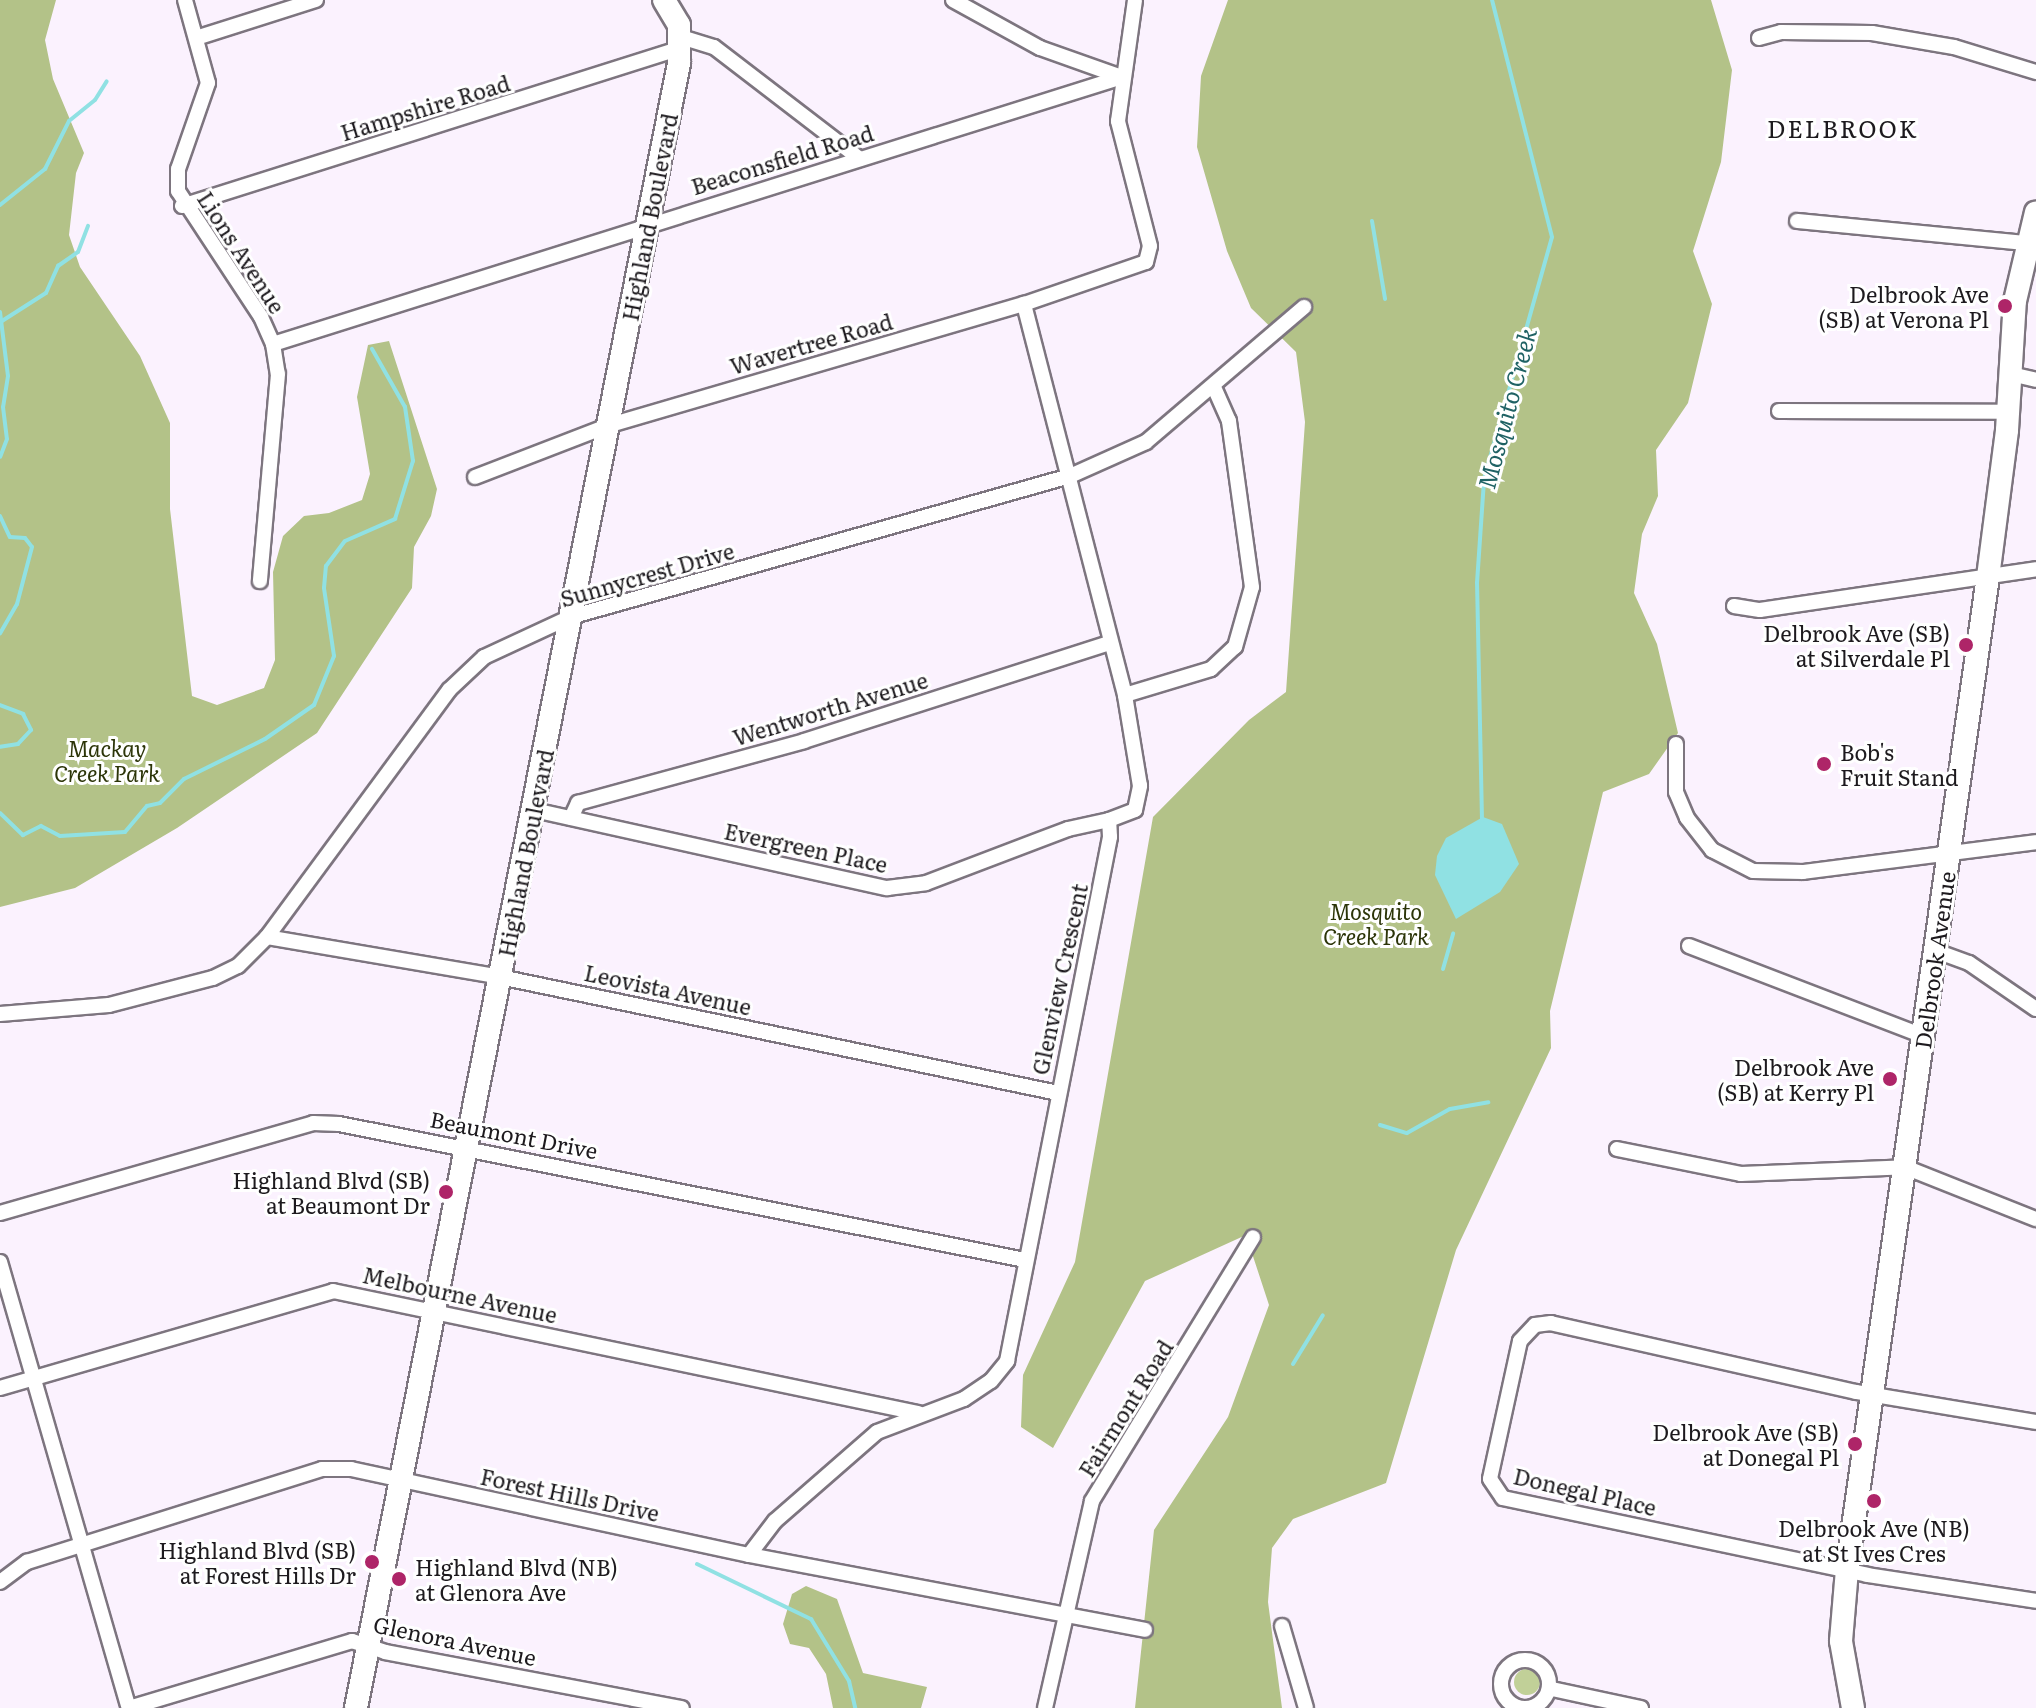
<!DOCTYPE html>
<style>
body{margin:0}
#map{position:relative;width:2036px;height:1708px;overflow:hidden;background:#fbf2fe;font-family:Literata,serif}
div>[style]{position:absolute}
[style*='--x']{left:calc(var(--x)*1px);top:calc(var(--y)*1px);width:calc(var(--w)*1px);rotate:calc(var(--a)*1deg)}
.green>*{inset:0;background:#c1d098}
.round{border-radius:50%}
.forest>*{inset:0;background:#b3c288}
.water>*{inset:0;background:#90e1e3}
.stream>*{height:4px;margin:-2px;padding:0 2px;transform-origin:2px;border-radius:2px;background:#90e1e3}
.roads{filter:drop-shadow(2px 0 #7d757f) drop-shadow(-2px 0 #7d757f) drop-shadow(0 2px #7d757f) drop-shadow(0 -2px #7d757f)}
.street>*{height:14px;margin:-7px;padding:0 7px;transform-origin:7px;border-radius:7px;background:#fff}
.street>.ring{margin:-7px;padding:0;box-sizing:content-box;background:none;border:14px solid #fff;border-radius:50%}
.secondary>*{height:22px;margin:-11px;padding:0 11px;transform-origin:11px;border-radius:11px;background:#fff}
.dots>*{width:22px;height:22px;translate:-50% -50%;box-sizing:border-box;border:4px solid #fff;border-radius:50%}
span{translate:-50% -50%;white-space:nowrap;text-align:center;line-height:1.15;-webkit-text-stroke:6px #fff;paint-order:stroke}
.street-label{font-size:22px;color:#1d1a1e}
.poi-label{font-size:22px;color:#1d1a1e}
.right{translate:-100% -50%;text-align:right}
.left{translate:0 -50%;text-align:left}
.park-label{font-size:22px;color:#2c3508;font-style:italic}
.neighbourhood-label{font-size:24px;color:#1d1a1e;letter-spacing:2px}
.water-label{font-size:24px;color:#1f6264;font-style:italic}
</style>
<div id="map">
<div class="green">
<div class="round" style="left:1514px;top:1669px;width:26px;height:26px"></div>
</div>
<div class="forest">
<div style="clip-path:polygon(0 0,56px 0,45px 40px,53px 79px,84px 153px,76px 173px,69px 235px,80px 267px,140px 356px,170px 423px,170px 509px,192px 696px,217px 705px,264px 688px,275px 660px,273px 572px,283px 536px,304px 516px,329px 513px,362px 500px,370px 474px,357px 397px,368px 345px,389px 341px,437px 489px,431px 516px,414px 547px,412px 588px,317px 733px,177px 828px,75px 888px,0 907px)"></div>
<div style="clip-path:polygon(1228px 0,1711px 0,1732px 70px,1721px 162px,1693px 251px,1712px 304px,1688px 403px,1656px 450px,1658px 496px,1642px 534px,1634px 593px,1657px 644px,1678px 733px,1649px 774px,1603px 792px,1550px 1011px,1551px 1048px,1456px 1250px,1386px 1483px,1293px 1519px,1272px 1548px,1268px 1602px,1282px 1708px,1135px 1708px,1154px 1530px,1228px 1417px,1269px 1305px,1246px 1235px,1145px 1281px,1053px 1448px,1021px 1427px,1023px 1375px,1075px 1262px,1153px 817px,1249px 720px,1286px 692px,1305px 422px,1296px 352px,1251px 308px,1227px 251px,1197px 147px,1201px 76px)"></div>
<div style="clip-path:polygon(806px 1586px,837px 1599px,863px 1673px,927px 1687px,921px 1708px,833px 1708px,826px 1674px,809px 1648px,790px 1644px,783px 1624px,792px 1594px)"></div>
</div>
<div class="water">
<div style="clip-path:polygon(1483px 817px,1502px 824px,1519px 864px,1500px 892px,1456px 919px,1435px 875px,1437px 856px,1446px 838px)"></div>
</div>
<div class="stream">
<div style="--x:0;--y:205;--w:58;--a:-38.7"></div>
<div style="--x:45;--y:169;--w:54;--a:-63.4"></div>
<div style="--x:69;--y:121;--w:33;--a:-39"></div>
<div style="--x:95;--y:100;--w:22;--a:-58"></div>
<div style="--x:1372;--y:221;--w:79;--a:80.5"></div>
<div style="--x:0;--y:312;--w:64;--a:82.9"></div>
<div style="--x:8;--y:376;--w:31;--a:99"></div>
<div style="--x:3;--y:407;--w:32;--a:83"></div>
<div style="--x:7;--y:439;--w:19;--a:111"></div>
<div style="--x:2;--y:321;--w:52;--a:-32.5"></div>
<div style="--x:46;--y:293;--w:30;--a:-66"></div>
<div style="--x:58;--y:266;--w:24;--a:-35"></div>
<div style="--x:78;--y:252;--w:28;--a:-69"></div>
<div style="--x:0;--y:516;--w:23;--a:65"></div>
<div style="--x:10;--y:537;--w:15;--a:4"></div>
<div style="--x:25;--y:538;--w:11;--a:52"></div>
<div style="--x:32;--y:547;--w:59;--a:104.7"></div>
<div style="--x:17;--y:604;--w:34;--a:120"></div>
<div style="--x:0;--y:705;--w:25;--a:21"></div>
<div style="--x:23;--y:714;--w:18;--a:63"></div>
<div style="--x:31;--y:730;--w:19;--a:133"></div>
<div style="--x:18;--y:744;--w:18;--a:171"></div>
<div style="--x:0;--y:813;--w:32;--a:44"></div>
<div style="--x:23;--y:835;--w:20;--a:-27"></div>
<div style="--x:41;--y:826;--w:21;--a:28"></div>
<div style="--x:60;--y:836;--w:65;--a:-3.5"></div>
<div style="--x:125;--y:832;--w:34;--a:-50"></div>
<div style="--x:147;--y:806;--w:13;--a:-13"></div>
<div style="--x:160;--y:803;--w:34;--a:-45"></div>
<div style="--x:184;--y:779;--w:90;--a:-26.3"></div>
<div style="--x:265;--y:739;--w:60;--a:-34.8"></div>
<div style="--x:314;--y:705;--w:53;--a:-67.8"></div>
<div style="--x:334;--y:656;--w:69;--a:-98.4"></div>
<div style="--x:324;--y:588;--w:22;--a:-85"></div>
<div style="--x:326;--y:566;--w:31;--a:-53"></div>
<div style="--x:345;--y:541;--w:55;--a:-23.7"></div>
<div style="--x:395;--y:519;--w:61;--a:-72.8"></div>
<div style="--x:413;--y:461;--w:55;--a:-98.4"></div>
<div style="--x:405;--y:407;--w:67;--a:-119.6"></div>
<div style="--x:1482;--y:820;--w:237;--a:-91.2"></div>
<div style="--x:1477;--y:583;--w:104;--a:-86.1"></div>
<div style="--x:1484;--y:479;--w:251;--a:-74.3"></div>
<div style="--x:1552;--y:237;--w:244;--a:-104.2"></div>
<div style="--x:1443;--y:969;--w:37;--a:-74"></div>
<div style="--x:1380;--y:1125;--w:28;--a:17"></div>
<div style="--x:1407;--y:1133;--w:49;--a:-29.2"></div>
<div style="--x:1450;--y:1109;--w:39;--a:-10"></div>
<div style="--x:1293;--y:1364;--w:57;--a:-58.5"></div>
<div style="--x:697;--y:1564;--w:127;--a:25.8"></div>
<div style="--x:811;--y:1619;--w:73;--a:58.5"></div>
<div style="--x:849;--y:1681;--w:28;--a:77"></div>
</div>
<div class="roads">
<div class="street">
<div style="--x:185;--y:0;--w:86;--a:74.5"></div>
<div style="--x:208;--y:83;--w:91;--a:109.2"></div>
<div style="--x:178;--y:169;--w:22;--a:90"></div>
<div style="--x:178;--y:191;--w:151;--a:56.6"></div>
<div style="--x:261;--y:317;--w:30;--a:66"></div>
<div style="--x:273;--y:344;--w:30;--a:81"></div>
<div style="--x:278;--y:374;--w:208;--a:95"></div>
<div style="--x:953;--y:0;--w:99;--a:28.9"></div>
<div style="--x:1040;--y:48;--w:87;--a:19.5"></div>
<div style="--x:681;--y:37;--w:34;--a:17"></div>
<div style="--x:714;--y:47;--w:184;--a:37.5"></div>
<div style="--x:196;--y:38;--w:126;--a:-17.6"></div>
<div style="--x:1759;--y:38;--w:23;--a:-15"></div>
<div style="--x:1781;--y:32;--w:91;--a:0.6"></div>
<div style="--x:1872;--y:33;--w:83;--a:9.7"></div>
<div style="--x:1954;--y:47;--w:86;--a:17"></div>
<div style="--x:182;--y:206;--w:523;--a:-17.57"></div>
<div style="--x:1797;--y:221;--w:230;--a:5.5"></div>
<div style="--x:273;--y:344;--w:890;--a:-17.46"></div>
<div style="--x:2011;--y:374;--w:26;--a:13"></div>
<div style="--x:1779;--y:411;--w:230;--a:0.2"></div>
<div style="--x:475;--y:477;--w:145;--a:-21.1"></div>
<div style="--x:610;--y:425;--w:431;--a:-16.3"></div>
<div style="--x:1024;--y:304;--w:129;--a:-19"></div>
<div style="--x:1146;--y:262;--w:16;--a:-76"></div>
<div style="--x:1150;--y:246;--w:129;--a:-104.4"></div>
<div style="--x:1118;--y:121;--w:122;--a:-82"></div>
<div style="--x:1734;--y:606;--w:26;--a:9"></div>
<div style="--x:1760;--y:610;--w:279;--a:-8.4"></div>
<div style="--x:1125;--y:695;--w:90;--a:-16.8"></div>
<div style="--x:1211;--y:669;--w:33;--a:-43"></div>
<div style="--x:1235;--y:647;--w:62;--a:-74.2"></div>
<div style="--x:1252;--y:587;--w:168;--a:-97.9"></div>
<div style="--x:1229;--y:421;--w:37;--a:-114"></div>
<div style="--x:1676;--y:744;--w:48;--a:90"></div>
<div style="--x:1676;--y:792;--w:28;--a:67"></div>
<div style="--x:1687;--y:818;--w:41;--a:52"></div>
<div style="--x:1712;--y:850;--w:46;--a:27.1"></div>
<div style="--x:1753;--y:871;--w:50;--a:1.1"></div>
<div style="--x:1803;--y:872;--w:235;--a:-7.3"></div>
<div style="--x:534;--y:810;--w:362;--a:12.5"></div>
<div style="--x:887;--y:888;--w:39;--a:-7"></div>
<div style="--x:926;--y:883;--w:152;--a:-20.8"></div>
<div style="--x:1068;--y:829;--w:42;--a:-12.4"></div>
<div style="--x:571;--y:818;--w:17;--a:-65"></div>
<div style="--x:578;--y:803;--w:234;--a:-15.3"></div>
<div style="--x:804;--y:741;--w:321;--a:-17.8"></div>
<div style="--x:267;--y:937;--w:236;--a:9.7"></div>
<div style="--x:500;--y:977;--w:570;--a:11.74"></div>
<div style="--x:1689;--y:946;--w:251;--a:21"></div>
<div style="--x:1936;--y:951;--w:35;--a:20"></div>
<div style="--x:1969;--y:963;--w:81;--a:34.5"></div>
<div style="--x:0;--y:1014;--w:109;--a:-4.7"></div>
<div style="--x:109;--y:1005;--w:107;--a:-14.6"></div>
<div style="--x:213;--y:978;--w:28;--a:-26"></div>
<div style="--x:238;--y:966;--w:41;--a:-45"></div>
<div style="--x:267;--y:937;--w:307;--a:-53.6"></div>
<div style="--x:449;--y:690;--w:48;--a:-43.3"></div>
<div style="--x:484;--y:657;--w:95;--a:-24.9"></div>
<div style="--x:570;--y:617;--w:520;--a:-15.75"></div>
<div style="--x:1070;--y:476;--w:83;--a:-24.1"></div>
<div style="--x:1146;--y:442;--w:208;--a:-40.5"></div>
<div style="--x:1617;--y:1149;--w:126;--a:11.4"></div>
<div style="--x:1741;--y:1174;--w:164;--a:-2.4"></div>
<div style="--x:1905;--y:1167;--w:141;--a:21.7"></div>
<div style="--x:0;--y:1213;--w:326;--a:-16"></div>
<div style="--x:313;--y:1123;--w:26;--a:2"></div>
<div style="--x:339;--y:1124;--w:699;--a:11.21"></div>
<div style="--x:0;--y:1262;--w:464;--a:73.9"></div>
<div style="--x:0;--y:1388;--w:347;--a:-16.2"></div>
<div style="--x:333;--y:1291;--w:598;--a:11.78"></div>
<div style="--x:2036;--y:1422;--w:182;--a:-170.5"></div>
<div style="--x:1856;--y:1392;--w:313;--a:-167.3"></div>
<div style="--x:1551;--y:1323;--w:16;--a:173"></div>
<div style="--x:1535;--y:1325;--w:22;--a:133"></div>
<div style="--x:1520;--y:1341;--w:141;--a:102.3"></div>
<div style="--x:1490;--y:1479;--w:23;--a:56"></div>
<div style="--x:1503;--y:1498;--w:372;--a:11.9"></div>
<div style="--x:1867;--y:1575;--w:171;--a:8.7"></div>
<div style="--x:749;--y:1555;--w:43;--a:-52.6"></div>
<div style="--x:775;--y:1521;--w:135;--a:-41.1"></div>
<div style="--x:877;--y:1432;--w:93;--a:-20.8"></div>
<div style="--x:964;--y:1399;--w:32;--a:-34"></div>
<div style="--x:991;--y:1381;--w:26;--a:-51"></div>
<div style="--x:1007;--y:1361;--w:534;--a:-78.88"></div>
<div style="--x:1110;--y:837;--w:17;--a:-93"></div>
<div style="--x:1109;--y:820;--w:28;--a:-21"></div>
<div style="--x:1135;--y:810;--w:25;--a:-78"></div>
<div style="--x:1140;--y:786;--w:92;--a:-99.4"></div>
<div style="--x:1125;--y:695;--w:404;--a:-104.5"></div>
<div style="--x:0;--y:1582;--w:34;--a:-37"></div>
<div style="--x:27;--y:1562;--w:309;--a:-17.5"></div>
<div style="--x:322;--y:1469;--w:29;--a:0"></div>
<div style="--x:351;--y:1469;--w:407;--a:12.2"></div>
<div style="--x:749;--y:1555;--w:403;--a:10.7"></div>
<div style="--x:1282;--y:1626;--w:85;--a:73.7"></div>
<div class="ring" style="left:1501px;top:1660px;width:34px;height:34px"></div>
<div style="--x:1552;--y:1689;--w:91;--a:12.1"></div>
<div style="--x:129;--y:1708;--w:233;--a:-16.7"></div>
<div style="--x:352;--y:1641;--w:35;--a:18"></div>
<div style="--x:385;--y:1652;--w:302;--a:10.7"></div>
<div style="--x:1045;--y:1708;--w:212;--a:-77.2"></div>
<div style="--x:1092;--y:1501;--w:309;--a:-58.6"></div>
</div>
<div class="secondary">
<div style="--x:356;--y:1708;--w:1676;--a:-78.89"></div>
<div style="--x:679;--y:63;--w:38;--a:-90"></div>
<div style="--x:679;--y:25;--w:29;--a:-121"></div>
<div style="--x:1853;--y:1708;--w:68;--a:-100.2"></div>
<div style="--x:1841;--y:1641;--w:71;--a:-85.2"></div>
<div style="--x:1847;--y:1570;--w:1003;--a:-81.92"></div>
<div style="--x:1988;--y:577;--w:148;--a:-82.6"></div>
<div style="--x:2007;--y:430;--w:129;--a:-86.5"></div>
<div style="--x:2015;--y:301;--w:91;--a:-76.7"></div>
</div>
</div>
<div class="dots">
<div style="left:2005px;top:306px;background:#ae2568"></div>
<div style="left:1966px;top:645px;background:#ae2568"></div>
<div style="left:1824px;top:764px;background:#ae2568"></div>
<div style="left:1890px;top:1079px;background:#ae2568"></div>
<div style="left:446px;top:1192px;background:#ae2568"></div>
<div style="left:1855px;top:1444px;background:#ae2568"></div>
<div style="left:1874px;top:1501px;background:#ae2568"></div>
<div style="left:372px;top:1562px;background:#ae2568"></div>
<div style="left:399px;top:1579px;background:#ae2568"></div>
</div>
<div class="street-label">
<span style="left:425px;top:107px;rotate:-17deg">Hampshire Road</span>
<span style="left:782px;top:159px;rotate:-17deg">Beaconsfield Road</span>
<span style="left:649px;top:217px;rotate:-79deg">Highland Boulevard</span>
<span style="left:242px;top:252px;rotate:57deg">Lions Avenue</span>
<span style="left:811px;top:343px;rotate:-16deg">Wavertree Road</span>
<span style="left:647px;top:574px;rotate:-16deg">Sunnycrest Drive</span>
<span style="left:830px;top:708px;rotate:-17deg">Wentworth Avenue</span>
<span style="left:806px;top:847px;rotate:12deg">Evergreen Place</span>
<span style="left:525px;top:853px;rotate:-79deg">Highland Boulevard</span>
<span style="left:1934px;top:960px;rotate:-82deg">Delbrook Avenue</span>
<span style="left:1059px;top:979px;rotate:-78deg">Glenview Crescent</span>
<span style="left:668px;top:989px;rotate:12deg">Leovista Avenue</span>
<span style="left:514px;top:1134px;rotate:11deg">Beaumont Drive</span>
<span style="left:460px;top:1294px;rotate:12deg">Melbourne Avenue</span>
<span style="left:1125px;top:1408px;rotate:-58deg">Fairmont Road</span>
<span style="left:1585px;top:1491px;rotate:13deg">Donegal Place</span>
<span style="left:570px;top:1494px;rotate:12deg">Forest Hills Drive</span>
<span style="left:455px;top:1640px;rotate:12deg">Glenora Avenue</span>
</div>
<div class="poi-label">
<span class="right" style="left:1989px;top:306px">Delbrook Ave<br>(SB) at Verona Pl</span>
<span class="right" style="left:1950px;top:645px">Delbrook Ave (SB)<br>at Silverdale Pl</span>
<span class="left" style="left:1840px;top:764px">Bob's<br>Fruit Stand</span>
<span class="right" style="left:1874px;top:1079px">Delbrook Ave<br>(SB) at Kerry Pl</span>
<span class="right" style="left:430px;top:1192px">Highland Blvd (SB)<br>at Beaumont Dr</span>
<span class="right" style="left:1839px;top:1444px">Delbrook Ave (SB)<br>at Donegal Pl</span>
<span style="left:1874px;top:1540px">Delbrook Ave (NB)<br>at St Ives Cres</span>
<span class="right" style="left:356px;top:1562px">Highland Blvd (SB)<br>at Forest Hills Dr</span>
<span class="left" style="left:415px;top:1579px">Highland Blvd (NB)<br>at Glenora Ave</span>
</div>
<div class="park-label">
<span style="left:107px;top:760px">Mackay<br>Creek Park</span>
<span style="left:1376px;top:923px">Mosquito<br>Creek Park</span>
</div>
<div class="neighbourhood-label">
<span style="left:1843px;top:128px">DELBROOK</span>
</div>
<div class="water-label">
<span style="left:1506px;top:408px;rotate:-75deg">Mosquito Creek</span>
</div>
</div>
